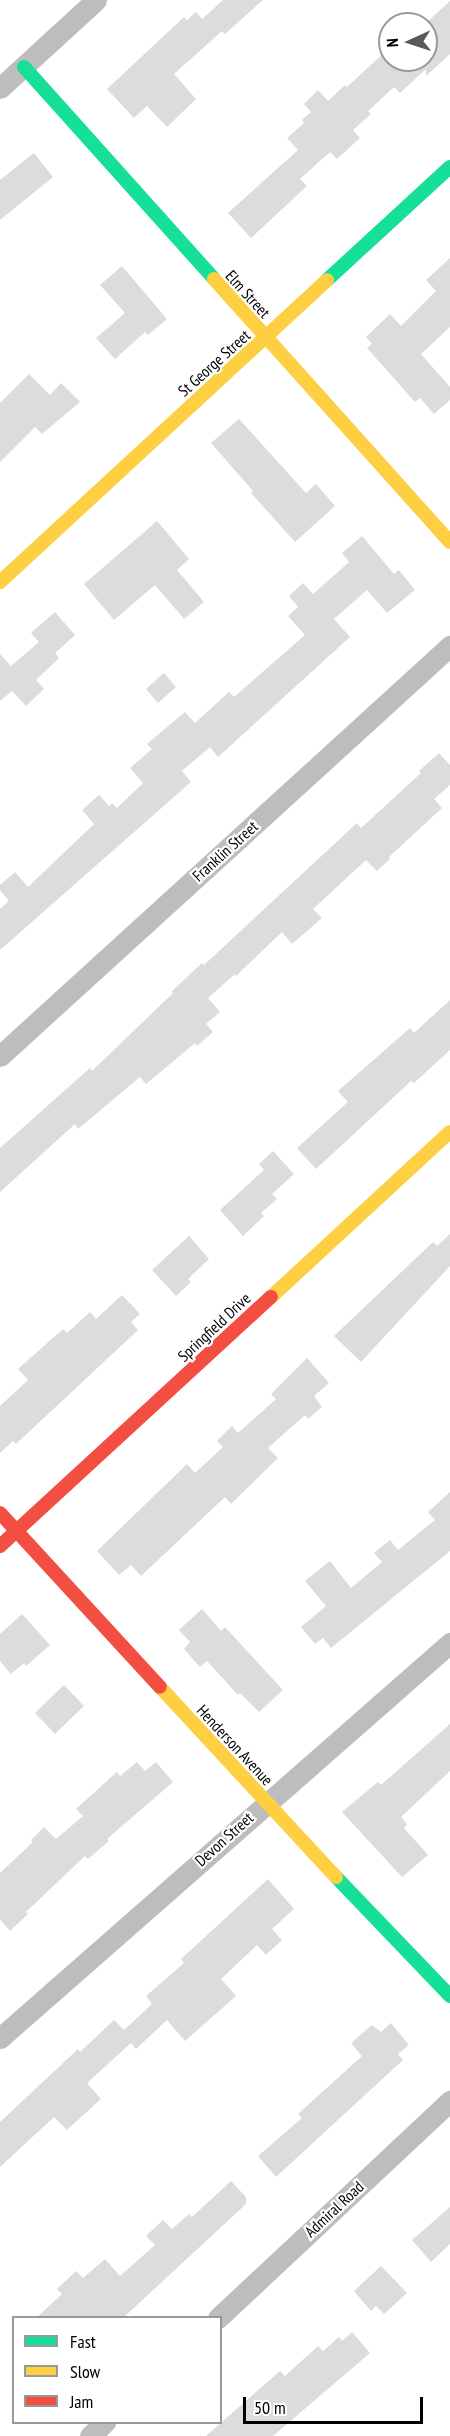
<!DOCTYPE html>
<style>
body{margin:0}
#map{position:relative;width:450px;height:2436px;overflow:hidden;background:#fff;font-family:"PT Sans Narrow",sans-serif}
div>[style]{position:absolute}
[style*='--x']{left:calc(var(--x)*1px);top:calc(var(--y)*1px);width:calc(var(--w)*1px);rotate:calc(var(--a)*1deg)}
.building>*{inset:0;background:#dcdcdc}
.street>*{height:21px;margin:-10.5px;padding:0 10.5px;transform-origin:10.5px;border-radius:10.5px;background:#bdbdbd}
.fast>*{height:14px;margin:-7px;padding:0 7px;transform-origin:7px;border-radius:7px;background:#16e098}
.slow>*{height:14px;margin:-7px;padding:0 7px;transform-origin:7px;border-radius:7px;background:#ffcf43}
.jam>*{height:14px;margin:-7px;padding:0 7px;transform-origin:7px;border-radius:7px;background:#f24e42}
span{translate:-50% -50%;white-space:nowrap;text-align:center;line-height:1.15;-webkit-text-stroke:4.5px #fff;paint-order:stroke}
.street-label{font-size:16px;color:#000}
.legend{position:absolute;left:12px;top:2316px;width:210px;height:108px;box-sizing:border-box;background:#fff;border:2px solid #999;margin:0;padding:8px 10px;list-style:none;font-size:18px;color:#000}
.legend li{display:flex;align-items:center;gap:12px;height:30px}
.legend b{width:30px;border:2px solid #999}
.north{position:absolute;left:378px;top:12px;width:60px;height:60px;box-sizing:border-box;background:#fff;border:2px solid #999;border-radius:50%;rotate:267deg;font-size:16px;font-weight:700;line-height:24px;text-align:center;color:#000}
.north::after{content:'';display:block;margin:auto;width:21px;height:27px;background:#595959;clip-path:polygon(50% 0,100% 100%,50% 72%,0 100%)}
.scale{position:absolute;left:243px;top:2397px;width:180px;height:27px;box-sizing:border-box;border:3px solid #000;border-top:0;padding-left:8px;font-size:18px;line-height:21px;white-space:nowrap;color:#000;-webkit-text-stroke:4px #fff;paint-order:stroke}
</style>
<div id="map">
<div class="building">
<div style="clip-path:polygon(223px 0,263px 0,225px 34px,222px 31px,174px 74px,196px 99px,167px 127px,147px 106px,134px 118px,107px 89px,184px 17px,187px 20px,196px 12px,202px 19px)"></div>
<div style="clip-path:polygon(450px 1px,450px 54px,426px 76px,426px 69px,400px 93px,394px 87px,368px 111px,371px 114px,353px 130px,360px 138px,337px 159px,330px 152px,300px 179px,307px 186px,251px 238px,228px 213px,298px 150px,287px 138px,304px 123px,302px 120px,311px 112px,304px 104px,318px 90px,328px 101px,345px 85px,347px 87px,390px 47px,390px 60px,426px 60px,426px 23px)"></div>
<div style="clip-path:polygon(34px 153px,53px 177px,0 220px,0 180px)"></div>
<div style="clip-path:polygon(450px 258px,450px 327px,421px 354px,450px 387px,450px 400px,434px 414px,420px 398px,415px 402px,367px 348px,372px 344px,366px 337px,390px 314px,401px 326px,436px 291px,426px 280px)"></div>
<div style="clip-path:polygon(122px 266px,167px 319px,148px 335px,145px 332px,115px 359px,96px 338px,125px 313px,100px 285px)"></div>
<div style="clip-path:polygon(29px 374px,50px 395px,61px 383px,80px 402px,42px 434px,35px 427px,0 462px,0 403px)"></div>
<div style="clip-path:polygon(239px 419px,306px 493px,316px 484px,335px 506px,295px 542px,251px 493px,253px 491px,211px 443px)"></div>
<div style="clip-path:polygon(157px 521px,189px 559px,177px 570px,204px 602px,184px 619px,155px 585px,114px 620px,84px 584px)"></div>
<div style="clip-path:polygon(362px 536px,394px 574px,399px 570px,415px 590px,387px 613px,367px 590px,334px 619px,350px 637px,218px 757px,210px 747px,182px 771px,191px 782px,0 950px,0 909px,9px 901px,0 890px,0 885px,15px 872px,28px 887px,94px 824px,82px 810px,99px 795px,109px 806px,112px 803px,117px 808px,143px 783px,130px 768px,152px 749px,147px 744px,185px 712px,195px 723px,229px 692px,234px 697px,305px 635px,288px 616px,298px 607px,289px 596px,303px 583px,313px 594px,349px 562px,342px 553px)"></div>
<div style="clip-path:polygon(55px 612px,75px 635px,55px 653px,59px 658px,36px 680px,44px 689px,26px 706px,12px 691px,0 701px,0 654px,11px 666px,39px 642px,31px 633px)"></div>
<div style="clip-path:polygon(164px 673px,176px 687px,158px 703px,146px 689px)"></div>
<div style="clip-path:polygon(439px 753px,450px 765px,450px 785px,434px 799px,442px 808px,389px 857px,390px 859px,377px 871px,366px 860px,313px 909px,322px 918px,292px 944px,282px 932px,236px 976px,235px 974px,208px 998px,220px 1012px,206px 1024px,213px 1032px,197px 1046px,195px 1043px,146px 1084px,140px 1077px,78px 1129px,75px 1124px,0 1192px,0 1148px,90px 1068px,92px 1071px,173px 993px,172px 991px,202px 963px,204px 965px,357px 823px,361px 828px,421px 773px,419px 771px)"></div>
<div style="clip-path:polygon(450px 1000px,450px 1050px,414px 1083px,411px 1081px,316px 1169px,297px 1148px,348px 1102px,338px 1091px,410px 1028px,414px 1033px)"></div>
<div style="clip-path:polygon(273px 1151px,294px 1174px,272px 1194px,277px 1199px,261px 1213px,264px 1216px,243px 1236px,220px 1210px,264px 1170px,259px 1164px)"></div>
<div style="clip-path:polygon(450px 1234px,450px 1266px,361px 1362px,334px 1336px,433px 1242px,437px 1246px)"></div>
<div style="clip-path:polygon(189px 1236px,209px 1259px,188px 1279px,191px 1282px,176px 1296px,152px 1270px)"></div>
<div style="clip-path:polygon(122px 1295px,140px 1314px,131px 1322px,138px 1330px,16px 1444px,13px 1441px,0 1453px,0 1406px,28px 1380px,18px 1369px,63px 1329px,67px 1333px,90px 1312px,96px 1319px)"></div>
<div style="clip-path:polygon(307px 1358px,329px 1383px,314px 1396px,322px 1407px,308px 1419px,305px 1415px,268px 1448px,278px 1458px,231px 1504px,225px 1497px,141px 1576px,131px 1565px,119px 1575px,97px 1551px,187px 1464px,195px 1473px,223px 1447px,217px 1441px,232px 1426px,238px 1433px,276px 1399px,271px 1394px)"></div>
<div style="clip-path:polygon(450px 1492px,450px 1551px,331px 1648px,323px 1638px,315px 1644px,301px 1627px,326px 1606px,305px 1581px,330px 1561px,351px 1588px,382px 1562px,374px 1553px,390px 1540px,398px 1550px,435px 1520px,428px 1512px)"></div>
<div style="clip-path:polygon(202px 1609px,221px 1631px,225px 1627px,283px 1690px,259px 1712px,240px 1693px,238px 1695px,207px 1661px,200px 1667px,184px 1649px,190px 1642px,179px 1630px)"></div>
<div style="clip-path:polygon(22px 1614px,50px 1645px,26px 1666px,24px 1663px,11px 1674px,0 1661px,0 1634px)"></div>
<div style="clip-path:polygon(64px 1685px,84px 1706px,55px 1734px,35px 1713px)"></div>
<div style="clip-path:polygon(450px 1724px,450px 1771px,401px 1817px,407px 1824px,404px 1828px,428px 1855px,402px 1877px,342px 1812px,378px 1782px,381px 1785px)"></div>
<div style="clip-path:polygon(137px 1762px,145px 1771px,156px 1762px,173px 1782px,107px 1839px,109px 1841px,88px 1859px,85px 1856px,26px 1912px,28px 1914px,10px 1931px,0 1919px,0 1873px,33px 1842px,31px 1840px,44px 1827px,56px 1839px,83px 1816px,76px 1809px,117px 1772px,120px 1776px)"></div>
<div style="clip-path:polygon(268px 1879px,294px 1909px,272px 1929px,282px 1940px,266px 1955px,257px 1945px,221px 1979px,236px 1996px,185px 2041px,167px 2020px,136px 2049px,131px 2043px,87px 2083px,101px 2099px,67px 2130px,54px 2117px,0 2167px,0 2122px,78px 2049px,80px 2052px,114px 2020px,124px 2030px,152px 2004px,146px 1996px,184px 1963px,181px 1959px)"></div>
<div style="clip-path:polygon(391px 2023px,409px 2045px,398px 2054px,403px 2060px,276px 2177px,258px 2156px,302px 2118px,298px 2114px,362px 2056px,351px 2043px,372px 2025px,381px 2032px)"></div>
<div style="clip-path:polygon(231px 2181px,246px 2197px,246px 2204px,123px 2318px,36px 2318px,62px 2294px,57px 2289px,76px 2271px,83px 2278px,105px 2259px,120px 2276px,155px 2245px,146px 2236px,163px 2220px,172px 2229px,189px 2214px,192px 2217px)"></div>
<div style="clip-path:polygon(450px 2207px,450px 2244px,431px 2262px,412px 2240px)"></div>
<div style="clip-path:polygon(381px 2266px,407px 2293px,384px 2314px,376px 2306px,371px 2311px,354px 2291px)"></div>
<div style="clip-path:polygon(352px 2332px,370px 2353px,273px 2436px,206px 2436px,280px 2371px,285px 2376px,318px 2346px,323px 2351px,339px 2337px,342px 2341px)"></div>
</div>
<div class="street">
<div style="--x:0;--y:88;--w:130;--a:-42.5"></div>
<div style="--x:0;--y:1056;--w:609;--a:-42.34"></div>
<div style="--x:0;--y:2038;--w:599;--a:-41.28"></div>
<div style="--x:218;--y:2318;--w:318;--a:-43.1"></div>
<div style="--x:90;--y:2436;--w:21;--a:-43"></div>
</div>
<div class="fast">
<div style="--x:24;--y:67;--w:285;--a:48.1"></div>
<div style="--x:327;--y:280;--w:167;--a:-42.6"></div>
<div style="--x:336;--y:1877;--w:165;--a:46.2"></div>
</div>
<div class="slow">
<div style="--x:214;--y:279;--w:353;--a:48.1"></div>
<div style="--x:0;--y:582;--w:445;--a:-42.7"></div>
<div style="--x:271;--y:1297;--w:243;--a:-42.7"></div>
<div style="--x:160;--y:1687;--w:259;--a:47.2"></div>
</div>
<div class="jam">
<div style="--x:0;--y:1513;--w:236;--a:47.4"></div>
<div style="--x:0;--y:1546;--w:368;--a:-42.6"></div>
</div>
<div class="street-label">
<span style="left:248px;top:294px;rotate:48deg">Elm Street</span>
<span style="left:214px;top:363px;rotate:-42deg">St George Street</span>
<span style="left:225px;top:851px;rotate:-42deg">Franklin Street</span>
<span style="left:214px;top:1327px;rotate:-43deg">Springfield Drive</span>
<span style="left:235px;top:1745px;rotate:47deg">Henderson Avenue</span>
<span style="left:224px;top:1839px;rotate:-42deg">Devon Street</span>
<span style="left:334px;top:2209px;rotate:-43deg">Admiral Road</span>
</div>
<ul class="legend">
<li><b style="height:8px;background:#16e098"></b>Fast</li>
<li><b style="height:8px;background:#ffcf43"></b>Slow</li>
<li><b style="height:8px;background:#f24e42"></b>Jam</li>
</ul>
<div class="north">N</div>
<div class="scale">50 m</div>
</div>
